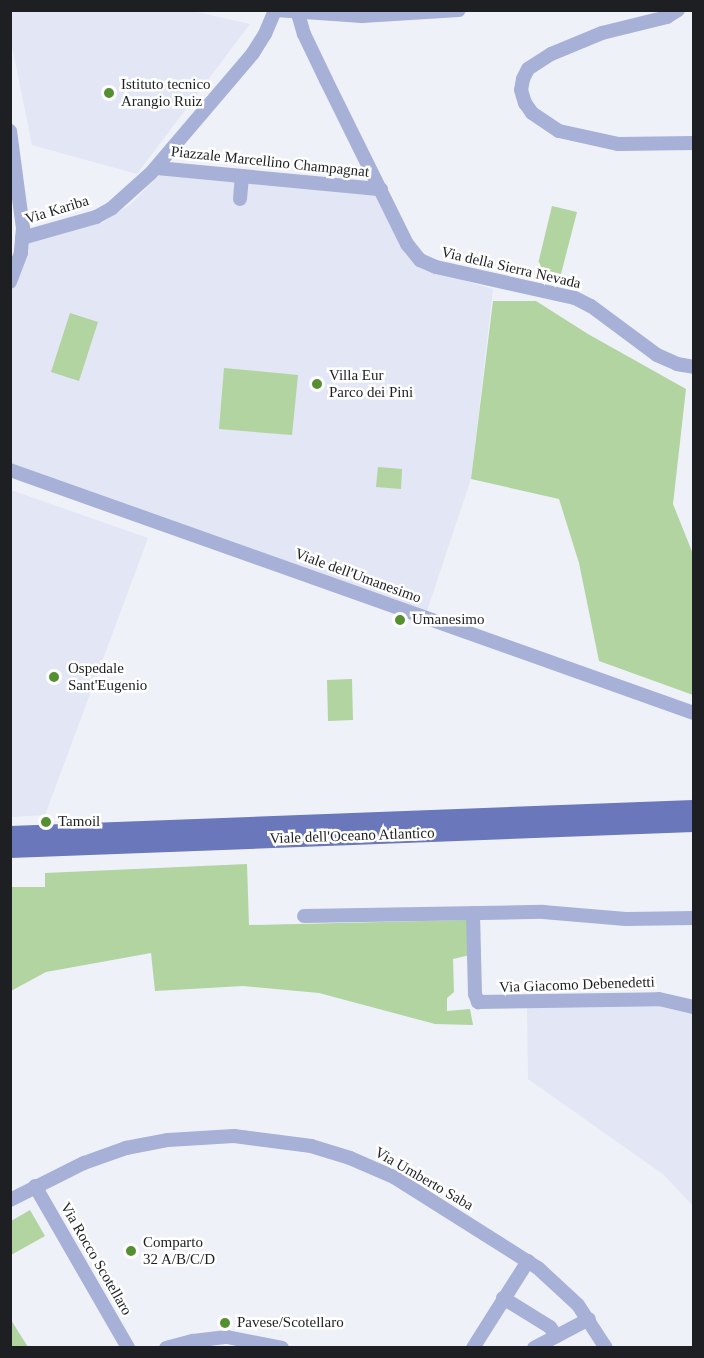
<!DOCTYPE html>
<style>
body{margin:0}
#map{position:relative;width:704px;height:1358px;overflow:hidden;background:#eff1f9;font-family:"Times New Roman",serif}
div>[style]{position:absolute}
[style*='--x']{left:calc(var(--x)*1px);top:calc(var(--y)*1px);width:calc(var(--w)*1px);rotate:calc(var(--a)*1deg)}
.built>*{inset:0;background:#e2e6f5}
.green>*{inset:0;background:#b1d4a0}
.minor>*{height:14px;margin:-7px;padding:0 7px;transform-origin:7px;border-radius:7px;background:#a7b0d6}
.major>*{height:18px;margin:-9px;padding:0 9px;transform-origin:9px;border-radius:9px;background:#6a77ba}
.dots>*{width:16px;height:16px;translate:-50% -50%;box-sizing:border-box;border:3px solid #fff;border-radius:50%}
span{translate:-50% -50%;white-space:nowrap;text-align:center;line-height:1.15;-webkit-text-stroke:5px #fff;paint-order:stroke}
.poi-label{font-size:15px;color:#1e1f22}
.left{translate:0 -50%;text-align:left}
.street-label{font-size:15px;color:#1e1f22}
.frame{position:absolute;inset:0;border:12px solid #1e1f22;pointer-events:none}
</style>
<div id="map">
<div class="built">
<div style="clip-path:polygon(192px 11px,250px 24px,137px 174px,32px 145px,11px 41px,11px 11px)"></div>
<div style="clip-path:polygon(160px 174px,377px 195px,408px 256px,420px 268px,493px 289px,471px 479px,427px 611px,11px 463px,11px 291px,16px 282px,28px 243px,103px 222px,131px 204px)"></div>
<div style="clip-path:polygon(11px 490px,148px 538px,45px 815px,11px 817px)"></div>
<div style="clip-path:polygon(663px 1003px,693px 1012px,693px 1206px,664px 1175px,528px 1079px,527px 1007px)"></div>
</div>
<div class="green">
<div style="clip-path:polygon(552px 206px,577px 212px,561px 274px,537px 268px)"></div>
<div style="clip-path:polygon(493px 301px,536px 301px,588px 334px,686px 389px,673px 504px,693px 554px,693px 695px,599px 661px,579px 563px,559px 499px,471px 479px)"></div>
<div style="clip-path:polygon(70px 313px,98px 322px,79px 381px,51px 372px)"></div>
<div style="clip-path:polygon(224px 368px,298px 375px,292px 435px,219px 429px)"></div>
<div style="clip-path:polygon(378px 467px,402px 469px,401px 489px,376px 487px)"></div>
<div style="clip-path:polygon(352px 679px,353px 720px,328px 721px,327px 680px)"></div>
<div style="clip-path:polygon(247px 864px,249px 925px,468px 920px,470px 955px,453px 959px,454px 992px,447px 998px,447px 1011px,470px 1009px,473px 1025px,435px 1024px,319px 993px,243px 986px,155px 991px,151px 953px,46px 972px,11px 991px,11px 887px,45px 887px,45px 873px)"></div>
<div style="clip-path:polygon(30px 1210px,45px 1236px,11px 1255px,11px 1221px)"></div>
<div style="clip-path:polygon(10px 1320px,11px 1320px,28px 1347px,11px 1347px)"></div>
</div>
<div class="minor">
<div style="--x:276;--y:10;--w:86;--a:4"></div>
<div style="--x:362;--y:16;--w:97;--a:-3.5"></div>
<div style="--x:297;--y:10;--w:25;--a:74"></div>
<div style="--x:304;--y:34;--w:51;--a:64.4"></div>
<div style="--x:326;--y:80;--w:183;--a:63.7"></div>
<div style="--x:407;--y:244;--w:21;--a:51"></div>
<div style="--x:420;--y:260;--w:17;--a:24"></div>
<div style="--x:436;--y:267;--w:142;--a:12.6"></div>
<div style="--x:575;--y:298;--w:18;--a:27"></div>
<div style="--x:591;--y:306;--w:82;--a:36.6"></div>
<div style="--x:657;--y:355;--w:22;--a:24"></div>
<div style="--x:677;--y:364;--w:17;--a:10"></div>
<div style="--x:678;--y:10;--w:13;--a:148"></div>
<div style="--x:667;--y:17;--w:67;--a:166.2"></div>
<div style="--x:602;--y:33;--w:55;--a:157.6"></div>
<div style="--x:551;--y:54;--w:27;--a:147"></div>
<div style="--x:528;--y:69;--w:11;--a:117"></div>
<div style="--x:523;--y:79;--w:11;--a:100"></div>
<div style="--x:521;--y:90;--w:14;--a:73"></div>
<div style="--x:525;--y:103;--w:12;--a:55"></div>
<div style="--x:532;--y:113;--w:32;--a:34"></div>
<div style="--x:559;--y:131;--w:60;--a:12.4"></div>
<div style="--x:618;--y:144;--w:76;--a:-0.8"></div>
<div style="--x:10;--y:131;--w:98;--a:82.4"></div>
<div style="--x:23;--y:228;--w:25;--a:95"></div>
<div style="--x:21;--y:253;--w:31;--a:111"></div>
<div style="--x:157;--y:168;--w:225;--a:5.4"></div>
<div style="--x:240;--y:199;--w:23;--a:-85"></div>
<div style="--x:22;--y:238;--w:77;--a:-15.8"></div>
<div style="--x:96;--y:217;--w:18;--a:-29"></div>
<div style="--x:112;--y:208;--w:52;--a:-41.9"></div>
<div style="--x:151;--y:173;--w:157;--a:-49.6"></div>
<div style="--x:253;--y:53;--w:22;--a:-58"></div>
<div style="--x:265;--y:34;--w:26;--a:-67"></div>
<div style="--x:10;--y:470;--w:726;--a:19.56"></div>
<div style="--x:473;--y:913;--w:81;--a:88.6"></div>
<div style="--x:475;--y:994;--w:9;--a:69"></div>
<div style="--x:478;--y:1002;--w:181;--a:-0.9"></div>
<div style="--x:659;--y:999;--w:36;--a:13"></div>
<div style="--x:304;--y:916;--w:239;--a:-1"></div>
<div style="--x:543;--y:912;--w:83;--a:4.8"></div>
<div style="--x:626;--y:919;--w:68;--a:-0.8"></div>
<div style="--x:35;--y:1186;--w:187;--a:60.1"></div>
<div style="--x:10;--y:1200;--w:83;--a:-26.6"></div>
<div style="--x:84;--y:1163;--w:45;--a:-19.7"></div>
<div style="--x:126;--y:1148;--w:43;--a:-10.8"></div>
<div style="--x:168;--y:1140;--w:66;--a:-3.5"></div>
<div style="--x:234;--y:1136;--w:78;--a:7.4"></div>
<div style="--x:311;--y:1146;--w:41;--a:17.1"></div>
<div style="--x:350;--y:1158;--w:48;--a:23.4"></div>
<div style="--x:394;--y:1177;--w:170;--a:32.3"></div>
<div style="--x:538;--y:1268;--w:54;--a:42.8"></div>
<div style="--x:578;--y:1305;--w:51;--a:56.9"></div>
<div style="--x:503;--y:1298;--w:55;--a:31.7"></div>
<div style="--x:550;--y:1327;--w:11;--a:56"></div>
<div style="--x:166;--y:1348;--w:28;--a:-15"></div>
<div style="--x:193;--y:1341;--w:34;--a:-7"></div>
<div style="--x:227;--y:1337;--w:56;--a:11.3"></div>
<div style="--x:473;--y:1348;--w:103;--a:-57.7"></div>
<div style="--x:534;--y:1348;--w:62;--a:-27.8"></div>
</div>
<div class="major">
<div style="--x:10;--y:835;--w:684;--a:-2.18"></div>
<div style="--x:10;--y:849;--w:684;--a:-2.18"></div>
</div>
<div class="dots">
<div style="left:109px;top:93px;background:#549030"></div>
<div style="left:317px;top:384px;background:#549030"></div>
<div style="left:400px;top:620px;background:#549030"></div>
<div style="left:54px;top:677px;background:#549030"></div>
<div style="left:46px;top:822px;background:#549030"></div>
<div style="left:131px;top:1251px;background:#549030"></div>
<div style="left:225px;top:1323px;background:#549030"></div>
</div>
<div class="poi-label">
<span class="left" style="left:121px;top:93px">Istituto tecnico<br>Arangio Ruiz</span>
<span class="left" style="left:329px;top:384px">Villa Eur<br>Parco dei Pini</span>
<span class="left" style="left:412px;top:620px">Umanesimo</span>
<span class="left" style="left:68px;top:677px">Ospedale<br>Sant'Eugenio</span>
<span class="left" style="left:58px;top:822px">Tamoil</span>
<span class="left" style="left:143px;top:1251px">Comparto<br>32 A/B/C/D</span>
<span class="left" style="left:237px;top:1323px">Pavese/Scotellaro</span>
</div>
<div class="street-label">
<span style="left:270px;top:162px;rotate:6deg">Piazzale Marcellino Champagnat</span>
<span style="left:57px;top:210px;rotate:-17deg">Via Kariba</span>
<span style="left:511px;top:268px;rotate:13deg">Via della Sierra Nevada</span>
<span style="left:358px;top:576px;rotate:20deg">Viale dell'Umanesimo</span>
<span style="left:352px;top:836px;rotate:-2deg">Viale dell'Oceano Atlantico</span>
<span style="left:577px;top:985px;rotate:-2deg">Via Giacomo Debenedetti</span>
<span style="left:424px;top:1179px;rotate:30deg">Via Umberto Saba</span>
<span style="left:96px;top:1259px;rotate:60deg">Via Rocco Scotellaro</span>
</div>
<div class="frame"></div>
</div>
